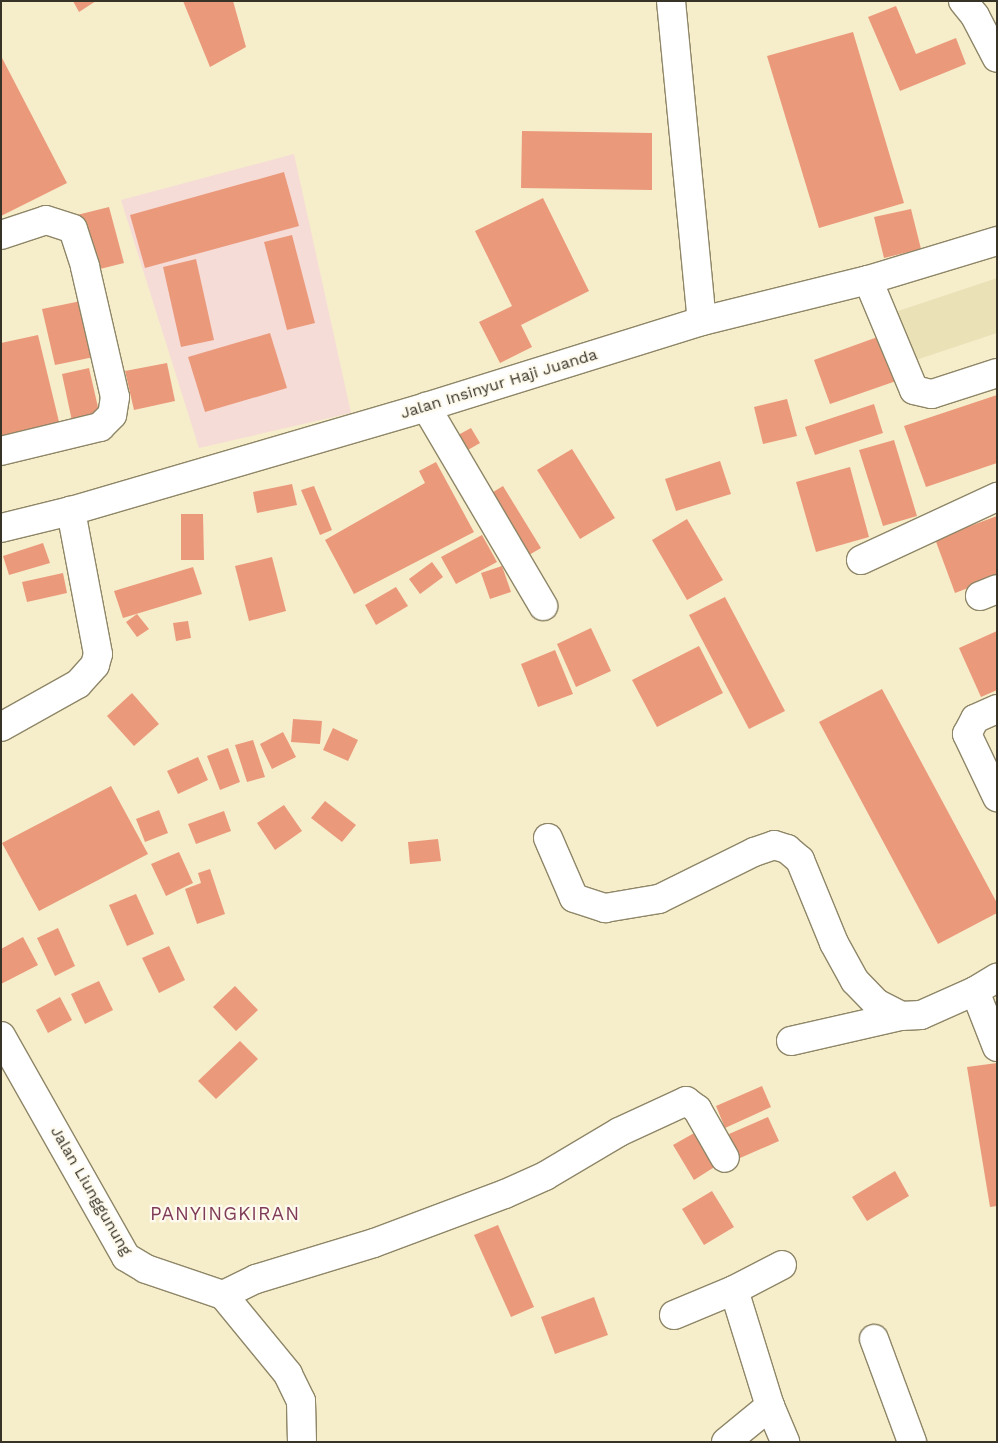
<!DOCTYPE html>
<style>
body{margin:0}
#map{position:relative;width:998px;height:1443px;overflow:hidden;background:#f6edcb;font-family:"Work Sans",sans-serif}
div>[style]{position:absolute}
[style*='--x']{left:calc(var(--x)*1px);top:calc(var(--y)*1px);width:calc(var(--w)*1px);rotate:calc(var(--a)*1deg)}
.built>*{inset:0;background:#ebe1b7}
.education>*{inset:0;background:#f6dcd7}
.building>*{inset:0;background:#eb997b}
.roads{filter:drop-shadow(1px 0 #8e8667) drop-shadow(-1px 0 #8e8667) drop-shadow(0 1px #8e8667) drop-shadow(0 -1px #8e8667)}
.minor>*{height:28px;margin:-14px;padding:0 14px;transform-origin:14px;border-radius:14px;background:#fff}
.major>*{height:28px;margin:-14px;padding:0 14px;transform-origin:14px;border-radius:14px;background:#fff}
span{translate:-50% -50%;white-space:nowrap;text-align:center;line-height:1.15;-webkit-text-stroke:4.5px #fefaed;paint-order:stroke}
.street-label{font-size:16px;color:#373326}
.quarter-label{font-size:19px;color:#7f3a57;letter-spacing:1px}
.frame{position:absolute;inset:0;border:2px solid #373326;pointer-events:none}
</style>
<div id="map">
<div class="built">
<div style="clip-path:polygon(997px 278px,997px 333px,913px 361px,895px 312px)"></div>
</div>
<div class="education">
<div style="clip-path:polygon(294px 154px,351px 413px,199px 448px,121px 200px)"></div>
</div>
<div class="building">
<div style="clip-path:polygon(73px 1px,96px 1px,79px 12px)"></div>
<div style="clip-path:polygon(183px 1px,233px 1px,246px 47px,210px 67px)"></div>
<div style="clip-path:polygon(896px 6px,916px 54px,956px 38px,966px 64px,900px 91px,868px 17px)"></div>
<div style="clip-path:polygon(853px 32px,904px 203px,819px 228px,767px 56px)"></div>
<div style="clip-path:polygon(1px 56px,67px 183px,1px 216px)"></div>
<div style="clip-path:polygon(522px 131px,652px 133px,652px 190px,521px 188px)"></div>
<div style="clip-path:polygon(284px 172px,299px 226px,145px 268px,130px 215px)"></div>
<div style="clip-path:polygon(543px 198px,589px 291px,521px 325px,532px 347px,500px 363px,479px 322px,512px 306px,475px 231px)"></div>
<div style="clip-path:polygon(109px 207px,124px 263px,92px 271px,77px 215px)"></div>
<div style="clip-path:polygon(911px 209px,921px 249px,884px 258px,874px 217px)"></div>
<div style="clip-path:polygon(292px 235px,315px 323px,287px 330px,264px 242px)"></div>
<div style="clip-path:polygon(196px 259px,214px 340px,181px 347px,163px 267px)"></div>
<div style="clip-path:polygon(81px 301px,94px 357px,55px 365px,42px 309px)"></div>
<div style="clip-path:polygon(270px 333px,287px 388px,205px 412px,188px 357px)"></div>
<div style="clip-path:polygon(38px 335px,61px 430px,1px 444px,1px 343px)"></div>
<div style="clip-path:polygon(883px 335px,899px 380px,830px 404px,814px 360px)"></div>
<div style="clip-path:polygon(167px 363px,175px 401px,134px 410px,125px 371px)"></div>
<div style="clip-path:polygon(89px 368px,100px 416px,72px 421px,62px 374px)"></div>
<div style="clip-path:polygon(997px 395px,997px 463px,926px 487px,904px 426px)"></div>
<div style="clip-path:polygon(787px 399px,797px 436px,763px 444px,754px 407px)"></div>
<div style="clip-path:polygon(874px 404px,883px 433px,815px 455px,805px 427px)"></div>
<div style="clip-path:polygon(471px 428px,480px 443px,456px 457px,447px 441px)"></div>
<div style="clip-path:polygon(894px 440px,917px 516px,883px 526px,859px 450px)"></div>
<div style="clip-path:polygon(572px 449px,615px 518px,580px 539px,537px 470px)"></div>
<div style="clip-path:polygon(720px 461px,731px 494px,676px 511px,665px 479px)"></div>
<div style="clip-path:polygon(436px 462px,474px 532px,354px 594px,325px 540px,425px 483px,419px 471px)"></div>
<div style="clip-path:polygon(850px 467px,869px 537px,816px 552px,796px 482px)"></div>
<div style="clip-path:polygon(292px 484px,297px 505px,257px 513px,253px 492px)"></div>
<div style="clip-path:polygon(314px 486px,332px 530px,320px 535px,301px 490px)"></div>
<div style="clip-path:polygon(503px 486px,541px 548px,522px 559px,485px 497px)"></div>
<div style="clip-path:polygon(181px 514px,203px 514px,204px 560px,181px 560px)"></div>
<div style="clip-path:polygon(997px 516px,997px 577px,955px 593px,935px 539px)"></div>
<div style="clip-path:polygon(687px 519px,723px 580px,687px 600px,652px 540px)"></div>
<div style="clip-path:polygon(482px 535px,497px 562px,456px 584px,441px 557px)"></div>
<div style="clip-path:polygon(43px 543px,50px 563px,9px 575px,3px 556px)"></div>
<div style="clip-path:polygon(272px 557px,286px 611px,249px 621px,235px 566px)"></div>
<div style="clip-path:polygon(432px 562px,443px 577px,420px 594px,409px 579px)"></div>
<div style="clip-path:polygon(502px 566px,511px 592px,490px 599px,481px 573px)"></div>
<div style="clip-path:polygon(193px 567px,202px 594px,123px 618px,114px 591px)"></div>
<div style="clip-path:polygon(63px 573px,67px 593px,27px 602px,22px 582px)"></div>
<div style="clip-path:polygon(396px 587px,408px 606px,376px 625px,365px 605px)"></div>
<div style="clip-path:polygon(725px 597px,785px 711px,749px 729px,689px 615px)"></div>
<div style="clip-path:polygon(137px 614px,149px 629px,137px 637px,126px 622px)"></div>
<div style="clip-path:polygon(188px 621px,191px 638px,176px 641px,173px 623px)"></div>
<div style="clip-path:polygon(591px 628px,611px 671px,576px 687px,557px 644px)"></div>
<div style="clip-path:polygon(997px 631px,997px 690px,981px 697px,959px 648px)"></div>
<div style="clip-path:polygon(699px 646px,723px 693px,657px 727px,632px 680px)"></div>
<div style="clip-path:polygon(555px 650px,573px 694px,538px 707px,521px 664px)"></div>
<div style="clip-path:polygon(882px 689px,997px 903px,997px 913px,938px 944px,819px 722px)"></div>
<div style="clip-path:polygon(132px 693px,159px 724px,134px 746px,107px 716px)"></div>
<div style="clip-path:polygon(293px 719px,322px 721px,320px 744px,291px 742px)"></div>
<div style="clip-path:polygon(333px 728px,358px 740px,348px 761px,323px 750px)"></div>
<div style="clip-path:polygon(283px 732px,296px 757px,272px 769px,260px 744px)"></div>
<div style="clip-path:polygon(253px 740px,265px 777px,247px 782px,235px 745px)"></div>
<div style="clip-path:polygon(228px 748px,240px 782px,220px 790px,207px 756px)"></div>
<div style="clip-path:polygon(198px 757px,208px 780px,178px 794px,167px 771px)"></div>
<div style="clip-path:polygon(111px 786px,148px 854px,39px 911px,2px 843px)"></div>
<div style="clip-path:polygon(325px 801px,356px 825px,342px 842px,311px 818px)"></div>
<div style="clip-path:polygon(284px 805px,302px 831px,275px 850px,257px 823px)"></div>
<div style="clip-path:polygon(159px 810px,168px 833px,145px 842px,136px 819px)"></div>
<div style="clip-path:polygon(224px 811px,231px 831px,196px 844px,188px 824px)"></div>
<div style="clip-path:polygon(438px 839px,441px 861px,410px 864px,408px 842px)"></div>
<div style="clip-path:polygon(179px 852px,193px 883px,166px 896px,151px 864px)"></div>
<div style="clip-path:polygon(210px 869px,225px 914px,197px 924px,185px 889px,201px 883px,198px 873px)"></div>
<div style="clip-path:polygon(136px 894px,154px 934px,127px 946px,109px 905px)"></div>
<div style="clip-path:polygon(58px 928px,75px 966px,55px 976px,37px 938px)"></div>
<div style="clip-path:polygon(23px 937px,38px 965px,1px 984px,1px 949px)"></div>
<div style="clip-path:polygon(169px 946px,185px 980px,159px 993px,142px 958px)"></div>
<div style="clip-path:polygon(99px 981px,113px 1010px,85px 1024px,71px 994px)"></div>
<div style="clip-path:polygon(235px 986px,258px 1010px,236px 1031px,213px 1007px)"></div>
<div style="clip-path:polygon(60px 997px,72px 1020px,48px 1033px,36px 1010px)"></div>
<div style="clip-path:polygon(240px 1041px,258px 1059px,216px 1099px,198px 1081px)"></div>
<div style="clip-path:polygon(997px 1063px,997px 1206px,990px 1207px,967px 1067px)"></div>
<div style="clip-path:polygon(762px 1086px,771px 1107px,725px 1128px,716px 1106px)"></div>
<div style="clip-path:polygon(768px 1117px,779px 1141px,740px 1158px,729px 1134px)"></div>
<div style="clip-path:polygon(696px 1132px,716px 1166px,694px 1180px,673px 1145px)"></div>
<div style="clip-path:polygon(895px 1171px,909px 1196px,867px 1221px,852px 1197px)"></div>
<div style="clip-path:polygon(712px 1191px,734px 1227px,704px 1245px,682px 1209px)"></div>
<div style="clip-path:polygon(498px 1225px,534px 1307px,511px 1317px,474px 1235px)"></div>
<div style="clip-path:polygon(594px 1297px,608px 1335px,555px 1354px,541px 1317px)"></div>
</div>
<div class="roads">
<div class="minor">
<div style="--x:671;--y:1;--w:321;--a:84.5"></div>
<div style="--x:963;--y:1;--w:19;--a:51"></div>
<div style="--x:975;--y:16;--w:47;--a:62.4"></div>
<div style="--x:1;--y:235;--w:47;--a:-18.4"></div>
<div style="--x:46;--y:220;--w:28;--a:18"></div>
<div style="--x:73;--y:229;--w:40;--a:72"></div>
<div style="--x:85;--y:267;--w:133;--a:77"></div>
<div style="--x:115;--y:397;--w:18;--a:99"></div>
<div style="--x:112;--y:415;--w:17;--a:135"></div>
<div style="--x:100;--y:427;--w:102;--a:166.4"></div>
<div style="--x:868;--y:280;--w:119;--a:67.3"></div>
<div style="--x:914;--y:390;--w:18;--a:13"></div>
<div style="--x:932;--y:394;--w:68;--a:-17.9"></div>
<div style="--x:426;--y:407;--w:231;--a:59.5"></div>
<div style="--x:861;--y:560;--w:150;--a:-24.9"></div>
<div style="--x:980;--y:596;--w:18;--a:-22"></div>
<div style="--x:997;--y:709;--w:24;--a:156"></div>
<div style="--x:975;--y:719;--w:17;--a:118"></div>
<div style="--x:967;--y:734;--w:70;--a:64.5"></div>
<div style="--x:1;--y:727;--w:88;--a:-29.2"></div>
<div style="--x:78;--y:684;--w:25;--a:-48"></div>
<div style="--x:95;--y:665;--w:11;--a:-75"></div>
<div style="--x:98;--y:654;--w:146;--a:-100.7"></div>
<div style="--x:548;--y:838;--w:65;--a:66.6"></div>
<div style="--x:574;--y:898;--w:33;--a:18"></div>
<div style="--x:605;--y:908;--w:55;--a:-9.5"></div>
<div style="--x:659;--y:899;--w:106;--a:-26.3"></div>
<div style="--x:754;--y:852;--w:21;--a:-19"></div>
<div style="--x:774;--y:845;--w:14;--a:17"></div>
<div style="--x:787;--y:849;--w:17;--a:40"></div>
<div style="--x:800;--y:860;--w:90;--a:67.7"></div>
<div style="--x:834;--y:943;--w:43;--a:61.1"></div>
<div style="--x:855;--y:981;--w:30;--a:46"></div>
<div style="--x:876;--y:1003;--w:28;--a:27"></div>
<div style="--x:901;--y:1016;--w:20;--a:-3"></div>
<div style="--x:921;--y:1015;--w:59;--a:-24"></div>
<div style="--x:975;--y:991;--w:26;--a:-31"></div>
<div style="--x:975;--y:991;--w:60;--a:68.6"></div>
<div style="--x:1;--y:1036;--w:254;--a:60.5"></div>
<div style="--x:126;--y:1257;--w:23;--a:31"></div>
<div style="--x:146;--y:1269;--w:81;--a:18.7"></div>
<div style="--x:791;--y:1041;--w:113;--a:-12.8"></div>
<div style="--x:734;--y:1290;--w:54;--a:-27.5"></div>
<div style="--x:674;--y:1315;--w:65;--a:-22.6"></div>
<div style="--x:734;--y:1290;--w:121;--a:72.8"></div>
<div style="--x:874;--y:1339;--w:110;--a:69.7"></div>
<div style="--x:302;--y:1442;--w:41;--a:-91.4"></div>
<div style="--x:301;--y:1401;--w:30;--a:-116"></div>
<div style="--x:288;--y:1374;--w:102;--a:-129.4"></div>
<div style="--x:223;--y:1295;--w:37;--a:-26"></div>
<div style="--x:256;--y:1279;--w:123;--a:-17"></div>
<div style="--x:374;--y:1243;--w:140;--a:-20.5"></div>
<div style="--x:505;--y:1194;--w:44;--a:-24.2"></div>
<div style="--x:545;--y:1176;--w:86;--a:-30.7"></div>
<div style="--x:619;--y:1132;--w:74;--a:-24.8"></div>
<div style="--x:686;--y:1101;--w:14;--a:36"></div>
<div style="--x:697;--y:1109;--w:56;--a:60.3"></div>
<div style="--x:726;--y:1442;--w:57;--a:-39.3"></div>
<div style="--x:770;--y:1406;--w:39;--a:67"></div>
</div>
<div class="major">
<div style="--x:1;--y:528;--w:72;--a:-13.7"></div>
<div style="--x:71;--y:511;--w:370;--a:-16.3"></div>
<div style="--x:426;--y:407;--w:289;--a:-17.3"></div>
<div style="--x:702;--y:321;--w:171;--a:-13.9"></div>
<div style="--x:868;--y:280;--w:135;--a:-16.8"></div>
</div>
</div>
<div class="street-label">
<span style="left:499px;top:384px;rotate:-17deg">Jalan Insinyur Haji Juanda</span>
<span style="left:91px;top:1191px;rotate:60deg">Jalan Liunggunung</span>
</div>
<div class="quarter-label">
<span style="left:225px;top:1214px">PANYINGKIRAN</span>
</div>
<div class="frame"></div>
</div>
